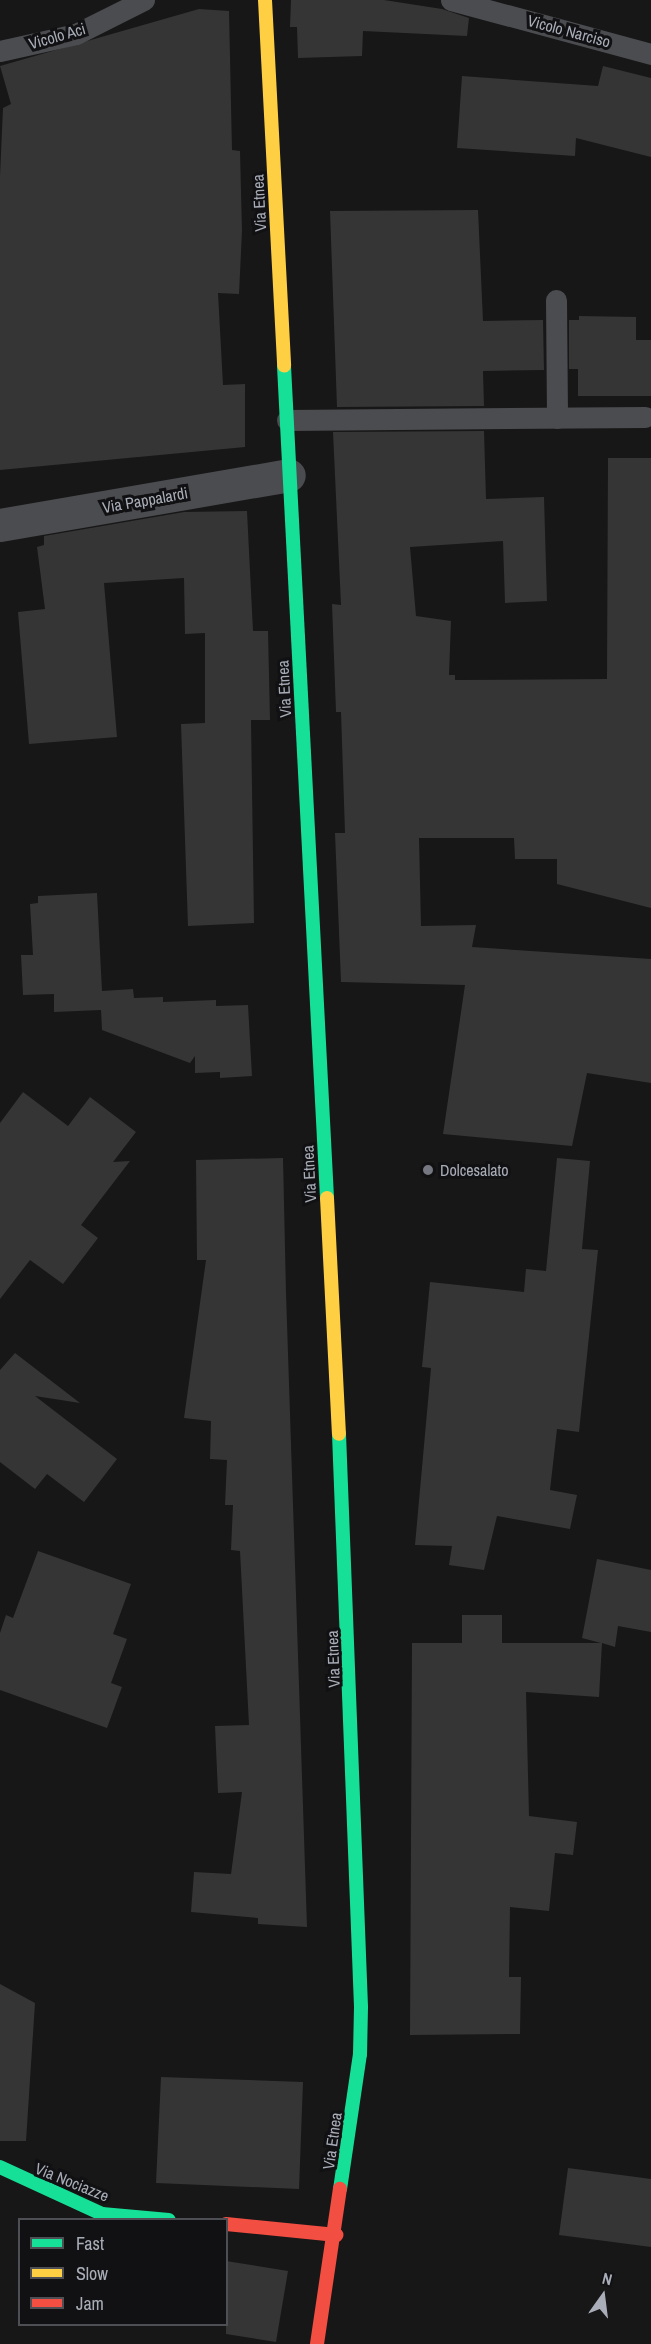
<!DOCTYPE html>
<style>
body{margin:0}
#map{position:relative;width:651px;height:2344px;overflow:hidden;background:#171717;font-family:"Archivo Narrow",sans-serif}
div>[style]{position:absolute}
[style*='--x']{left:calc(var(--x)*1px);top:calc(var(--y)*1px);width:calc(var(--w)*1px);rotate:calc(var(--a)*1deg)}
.building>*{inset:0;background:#353536}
.lane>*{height:21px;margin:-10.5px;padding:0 10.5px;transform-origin:10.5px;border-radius:10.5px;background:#4b4c50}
.street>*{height:33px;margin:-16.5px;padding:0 16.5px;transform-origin:16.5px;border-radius:16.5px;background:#4b4c50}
.fast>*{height:14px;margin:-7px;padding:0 7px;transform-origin:7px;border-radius:7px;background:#16e098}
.slow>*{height:14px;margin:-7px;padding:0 7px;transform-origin:7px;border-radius:7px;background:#ffcf43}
.jam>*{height:14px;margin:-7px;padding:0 7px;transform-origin:7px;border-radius:7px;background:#f24e42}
.dots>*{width:16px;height:16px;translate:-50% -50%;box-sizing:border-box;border:3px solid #111113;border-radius:50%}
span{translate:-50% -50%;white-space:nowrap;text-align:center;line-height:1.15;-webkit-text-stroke:6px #111113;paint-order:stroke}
.street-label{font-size:16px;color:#a8adb8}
.poi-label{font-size:16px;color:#a8adb8}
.left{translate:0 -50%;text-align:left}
.legend{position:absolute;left:18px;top:2218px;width:210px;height:108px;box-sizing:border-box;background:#111113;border:2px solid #4d4f55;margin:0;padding:8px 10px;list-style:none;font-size:18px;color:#a8adb8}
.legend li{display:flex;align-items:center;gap:12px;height:30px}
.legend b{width:30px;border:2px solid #4d4f55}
.north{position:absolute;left:573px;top:2266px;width:60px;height:60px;-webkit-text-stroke:4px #111113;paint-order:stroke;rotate:14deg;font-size:16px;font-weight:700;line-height:24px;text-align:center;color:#a8adb8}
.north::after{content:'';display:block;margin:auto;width:21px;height:27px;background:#a8adb8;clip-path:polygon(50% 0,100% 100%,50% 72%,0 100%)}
</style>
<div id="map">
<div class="building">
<div style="clip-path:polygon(291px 0,384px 0,442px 9px,469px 18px,467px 36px,363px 31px,362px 56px,298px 58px,297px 27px,290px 27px)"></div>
<div style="clip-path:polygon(199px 9px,229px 11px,232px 150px,240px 151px,242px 231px,239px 294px,218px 293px,223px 385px,245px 384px,245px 447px,0 470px,0 176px,3px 108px,11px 104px,0 66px)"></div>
<div style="clip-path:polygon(603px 66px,651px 78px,651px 157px,576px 138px,575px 156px,457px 148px,462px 76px,598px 86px)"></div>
<div style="clip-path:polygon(478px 210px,483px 321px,543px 320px,544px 370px,483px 371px,484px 406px,337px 407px,330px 211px)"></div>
<div style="clip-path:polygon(579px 316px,636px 317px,636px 340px,651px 340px,651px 396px,578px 396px,578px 369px,569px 369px,569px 320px,579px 320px)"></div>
<div style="clip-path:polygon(484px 431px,486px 499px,544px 497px,547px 601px,505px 603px,503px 541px,410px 547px,416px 616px,451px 621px,449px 675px,455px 675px,455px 680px,607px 679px,608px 458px,651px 458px,651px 908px,557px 884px,557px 859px,515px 859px,514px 838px,419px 838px,421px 926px,476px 925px,472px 947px,651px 959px,651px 1083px,587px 1073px,572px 1146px,443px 1134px,465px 985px,341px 982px,335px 833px,345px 833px,341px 712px,336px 712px,332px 604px,341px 605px,333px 432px)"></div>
<div style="clip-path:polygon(247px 511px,253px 631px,268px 631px,270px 720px,251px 720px,254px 923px,188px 926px,181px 724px,205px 723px,205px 633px,185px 634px,184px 578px,104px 583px,117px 737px,29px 744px,18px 612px,45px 609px,37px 547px,44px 545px,44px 536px,184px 512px)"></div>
<div style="clip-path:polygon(97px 893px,102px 991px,133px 989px,134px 998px,163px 997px,163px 1002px,216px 1000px,216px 1006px,248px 1005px,252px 1076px,220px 1078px,220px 1072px,195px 1073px,195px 1056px,190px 1063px,102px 1030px,101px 1010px,54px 1012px,54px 994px,23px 995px,21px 955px,33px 955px,30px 904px,38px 903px,38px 896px)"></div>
<div style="clip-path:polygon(23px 1092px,68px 1126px,90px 1097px,136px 1132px,113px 1162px,130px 1161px,81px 1225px,98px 1238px,63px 1284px,30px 1260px,0 1299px,0 1123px)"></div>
<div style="clip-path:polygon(283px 1158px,286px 1293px,307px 1927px,258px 1924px,258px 1918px,191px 1912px,194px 1872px,231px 1874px,242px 1792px,218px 1793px,215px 1726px,249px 1725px,240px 1551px,231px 1550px,233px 1505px,225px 1505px,227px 1460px,210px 1459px,211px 1421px,184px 1418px,206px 1260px,197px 1260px,196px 1160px)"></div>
<div style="clip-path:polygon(557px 1158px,590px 1161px,582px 1249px,598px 1250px,579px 1432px,557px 1429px,550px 1490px,577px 1495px,570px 1529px,497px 1516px,484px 1570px,449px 1565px,452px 1546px,415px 1545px,431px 1368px,422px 1367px,430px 1282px,524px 1292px,526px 1269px,546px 1271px)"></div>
<div style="clip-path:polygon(15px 1353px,80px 1403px,35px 1396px,117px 1459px,84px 1502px,47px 1474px,35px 1489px,0 1462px,0 1370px)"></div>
<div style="clip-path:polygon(38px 1551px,131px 1584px,113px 1634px,127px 1639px,111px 1683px,122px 1687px,107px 1728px,0 1690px,0 1633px,6px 1615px,13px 1618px)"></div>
<div style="clip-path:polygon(597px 1559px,651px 1570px,651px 1632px,618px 1626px,615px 1647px,602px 1643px,599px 1697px,526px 1692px,529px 1816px,577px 1822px,573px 1855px,555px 1853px,549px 1911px,510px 1907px,509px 1977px,521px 1977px,520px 2034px,410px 2035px,412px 1643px,462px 1643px,462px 1615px,502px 1615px,502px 1643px,601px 1643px,582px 1638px)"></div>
<div style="clip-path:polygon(0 1984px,35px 2003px,26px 2141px,0 2141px)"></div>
<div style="clip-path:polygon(161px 2077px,303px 2082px,299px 2189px,156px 2183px)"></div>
<div style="clip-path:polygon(568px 2168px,651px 2179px,651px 2247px,559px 2235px)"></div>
<div style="clip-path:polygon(226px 2261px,288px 2271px,276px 2342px,226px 2334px)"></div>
</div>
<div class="lane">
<div style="--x:451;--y:0;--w:207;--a:15.1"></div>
<div style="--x:0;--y:51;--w:78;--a:-12.6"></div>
<div style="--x:76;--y:34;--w:76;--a:-26.6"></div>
<div style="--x:556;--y:300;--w:118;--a:89.5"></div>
<div style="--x:287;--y:420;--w:358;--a:-0.5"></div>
</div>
<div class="street">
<div style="--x:0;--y:525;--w:293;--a:-9.8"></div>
</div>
<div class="fast">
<div style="--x:284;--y:366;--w:833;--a:87.04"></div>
<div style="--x:339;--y:1434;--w:573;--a:87.8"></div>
<div style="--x:361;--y:2007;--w:47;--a:91.2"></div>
<div style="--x:360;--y:2054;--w:136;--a:98.4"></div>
<div style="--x:0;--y:2167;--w:112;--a:24.7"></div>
<div style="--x:102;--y:2214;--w:67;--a:5.1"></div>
</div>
<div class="slow">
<div style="--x:265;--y:0;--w:366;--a:87"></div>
<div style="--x:327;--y:1198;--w:236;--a:87.1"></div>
</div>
<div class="jam">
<div style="--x:226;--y:2224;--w:111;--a:5.7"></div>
<div style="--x:317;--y:2344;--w:157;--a:-81.6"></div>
</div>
<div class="dots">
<div style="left:428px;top:1170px;background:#757880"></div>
</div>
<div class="street-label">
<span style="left:569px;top:31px;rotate:15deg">Vicolo Narciso</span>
<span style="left:57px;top:36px;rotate:-16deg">Vicolo Aci</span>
<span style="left:259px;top:203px;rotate:-93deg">Via Etnea</span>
<span style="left:145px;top:500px;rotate:-10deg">Via Pappalardi</span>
<span style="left:284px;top:689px;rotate:-93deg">Via Etnea</span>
<span style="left:309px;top:1174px;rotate:-93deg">Via Etnea</span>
<span style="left:333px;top:1659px;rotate:-92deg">Via Etnea</span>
<span style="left:332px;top:2141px;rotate:-82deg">Via Etnea</span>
<span style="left:72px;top:2182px;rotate:22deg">Via Nociazze</span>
</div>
<div class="poi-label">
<span class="left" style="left:440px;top:1170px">Dolcesalato</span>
</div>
<ul class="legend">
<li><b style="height:8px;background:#16e098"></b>Fast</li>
<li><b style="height:8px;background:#ffcf43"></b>Slow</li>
<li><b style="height:8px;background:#f24e42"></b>Jam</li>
</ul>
<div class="north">N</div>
</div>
